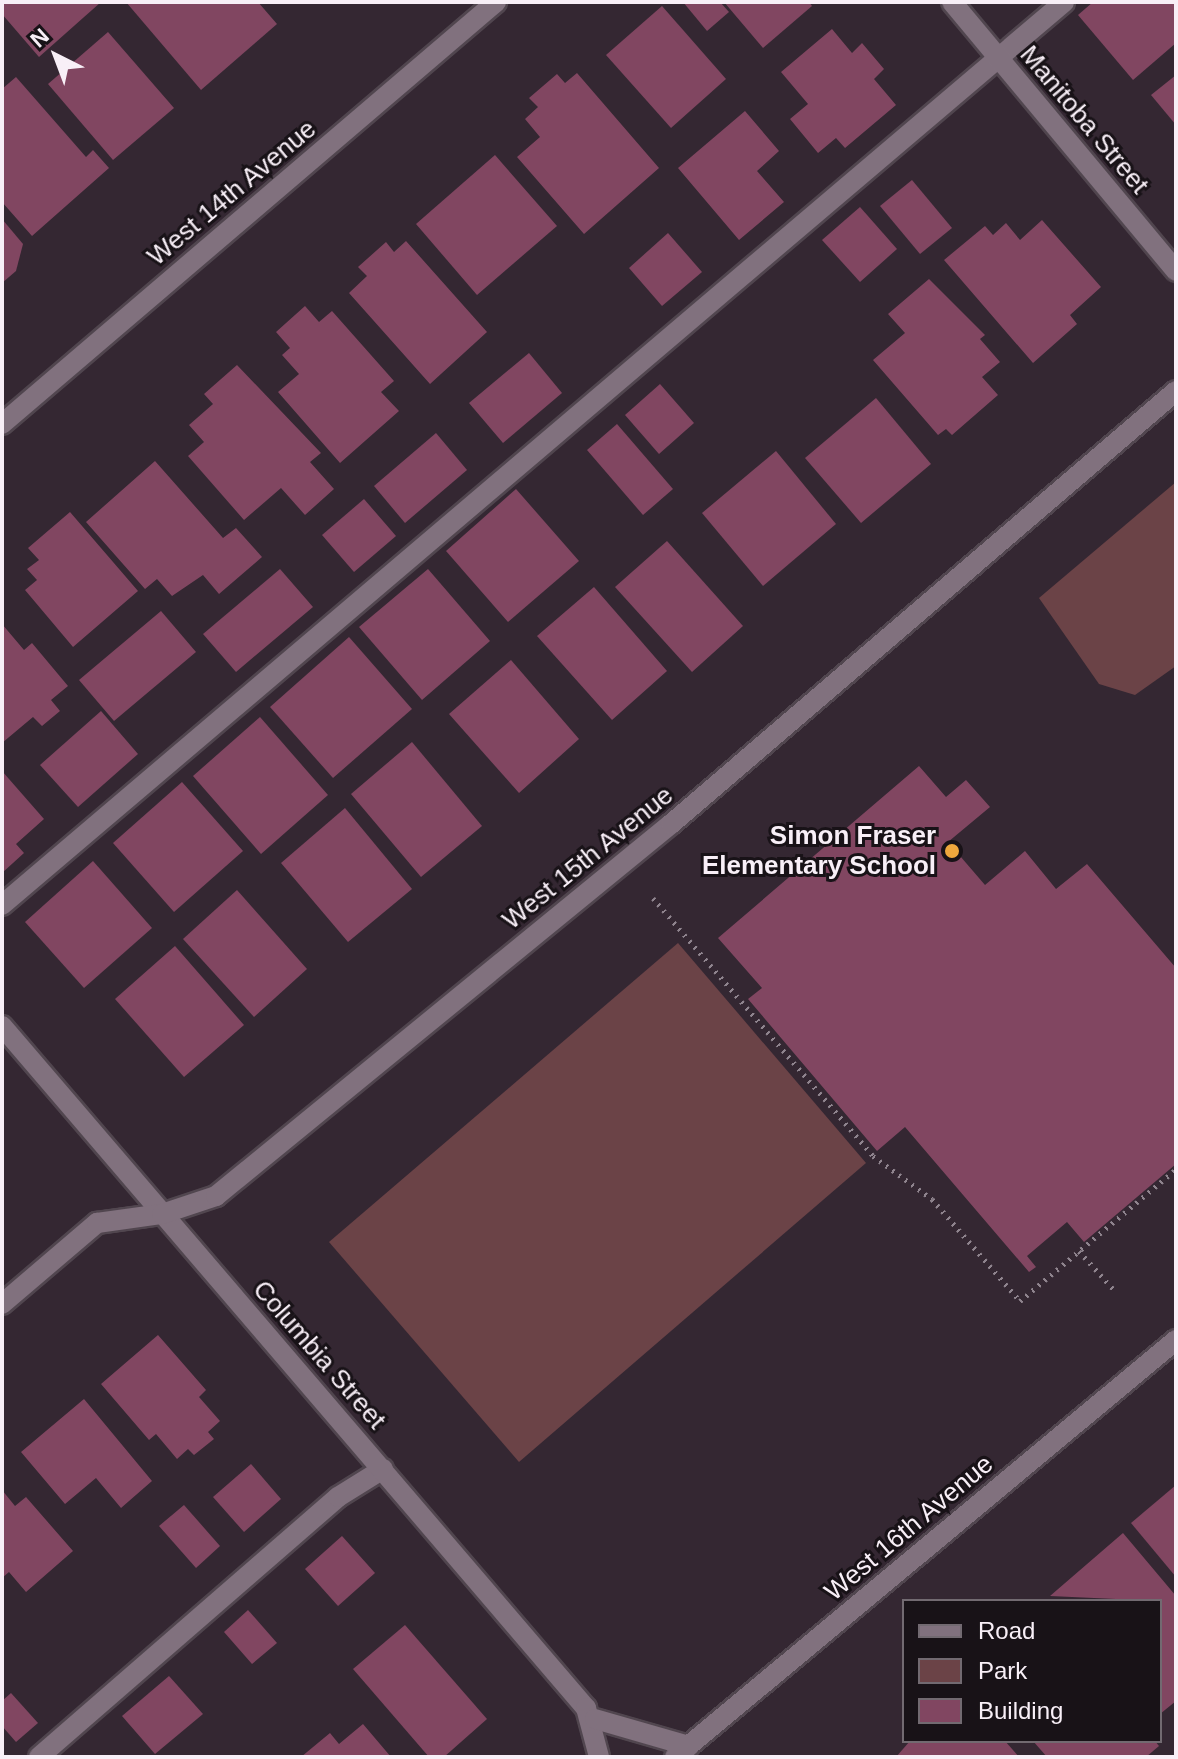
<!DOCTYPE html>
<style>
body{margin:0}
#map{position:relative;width:1178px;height:1759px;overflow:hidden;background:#342732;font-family:Arial,sans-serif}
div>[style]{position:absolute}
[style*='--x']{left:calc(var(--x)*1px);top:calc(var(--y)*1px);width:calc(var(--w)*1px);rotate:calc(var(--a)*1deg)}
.green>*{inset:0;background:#6b4347}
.building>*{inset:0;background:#814661}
.path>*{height:5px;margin-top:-2.5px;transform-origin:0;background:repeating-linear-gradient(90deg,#8f848e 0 2px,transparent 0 8px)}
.roads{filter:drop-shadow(2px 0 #51464f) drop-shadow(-2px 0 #51464f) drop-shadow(0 2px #51464f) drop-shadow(0 -2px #51464f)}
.lane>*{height:20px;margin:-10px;padding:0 10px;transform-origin:10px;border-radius:10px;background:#81717e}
.street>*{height:20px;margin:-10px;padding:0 10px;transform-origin:10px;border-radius:10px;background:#81717e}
.secondary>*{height:20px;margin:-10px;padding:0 10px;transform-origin:10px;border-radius:10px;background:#81717e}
.dots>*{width:22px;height:22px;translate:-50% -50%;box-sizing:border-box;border:4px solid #181217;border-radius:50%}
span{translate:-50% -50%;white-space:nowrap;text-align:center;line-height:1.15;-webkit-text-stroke:6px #181217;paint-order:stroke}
.street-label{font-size:26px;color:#f8eff7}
.poi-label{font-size:26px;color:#f8eff7;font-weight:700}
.right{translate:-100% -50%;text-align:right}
.frame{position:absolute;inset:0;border:4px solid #f8eff7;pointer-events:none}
.legend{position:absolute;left:902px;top:1599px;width:260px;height:144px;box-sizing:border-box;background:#181217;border:2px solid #726a71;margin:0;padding:10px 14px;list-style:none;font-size:24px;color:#f8eff7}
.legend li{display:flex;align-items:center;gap:16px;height:40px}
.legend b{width:40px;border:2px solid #726a71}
.north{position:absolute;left:16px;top:16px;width:80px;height:80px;-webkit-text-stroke:6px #181217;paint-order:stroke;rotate:318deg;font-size:22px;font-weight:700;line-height:32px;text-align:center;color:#f8eff7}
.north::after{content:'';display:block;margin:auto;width:28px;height:36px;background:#f8eff7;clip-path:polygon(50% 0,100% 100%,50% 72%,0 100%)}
</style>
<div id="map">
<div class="green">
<div style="clip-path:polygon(1176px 482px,1176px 666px,1135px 695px,1099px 684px,1039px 598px)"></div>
<div style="clip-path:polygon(678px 943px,866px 1163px,519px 1462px,329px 1242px)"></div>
</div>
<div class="building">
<div style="clip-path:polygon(2px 2px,101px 2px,39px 57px,2px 14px)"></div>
<div style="clip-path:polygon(126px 2px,258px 2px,277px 24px,201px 90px)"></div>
<div style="clip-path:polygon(683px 2px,720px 2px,729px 12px,707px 31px)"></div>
<div style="clip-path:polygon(724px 2px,809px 2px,812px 6px,763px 48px)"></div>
<div style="clip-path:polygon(1093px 2px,1176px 2px,1176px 43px,1133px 80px,1078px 15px)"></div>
<div style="clip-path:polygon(662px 6px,726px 79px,671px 128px,606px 55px)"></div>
<div style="clip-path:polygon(832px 29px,852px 53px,862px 43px,884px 69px,874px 79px,896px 105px,845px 148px,836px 138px,818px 153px,790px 119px,808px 104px,781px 72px)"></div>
<div style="clip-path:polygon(108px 32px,174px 108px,113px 160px,48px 84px)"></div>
<div style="clip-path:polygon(577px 73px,659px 168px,584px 234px,517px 157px,540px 137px,525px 119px,538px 107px,529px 98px,557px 74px,565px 83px)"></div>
<div style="clip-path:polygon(1176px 75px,1176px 125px,1151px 95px)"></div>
<div style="clip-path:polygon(16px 77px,86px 157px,93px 150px,109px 168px,32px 236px,2px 202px,2px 89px)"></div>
<div style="clip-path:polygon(745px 111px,779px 151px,757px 171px,784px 202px,739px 240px,678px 168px)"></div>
<div style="clip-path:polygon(495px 155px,557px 226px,477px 295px,416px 224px)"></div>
<div style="clip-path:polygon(912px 180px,952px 228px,920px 254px,880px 206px)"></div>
<div style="clip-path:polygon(860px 207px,897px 249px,860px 282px,822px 240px)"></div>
<div style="clip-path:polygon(2px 219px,23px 244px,16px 271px,2px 283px)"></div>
<div style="clip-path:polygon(1042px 220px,1101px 287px,1070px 315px,1077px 324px,1033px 363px,944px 260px,985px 226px,993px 235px,1006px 223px,1020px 240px)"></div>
<div style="clip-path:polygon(668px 233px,702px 272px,662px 306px,629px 268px)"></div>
<div style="clip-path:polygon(406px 241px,487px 332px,430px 384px,349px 293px,367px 276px,358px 267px,386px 242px,394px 252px)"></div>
<div style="clip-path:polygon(929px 279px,985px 335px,980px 339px,1000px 362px,982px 377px,998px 395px,952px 435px,946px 429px,938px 435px,873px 360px,905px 333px,888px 314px)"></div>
<div style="clip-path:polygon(305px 306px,319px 322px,332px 311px,394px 381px,381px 392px,399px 411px,340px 463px,278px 392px,299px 374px,282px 355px,290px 348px,276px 332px)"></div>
<div style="clip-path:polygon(529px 353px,562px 393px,503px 443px,469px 403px)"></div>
<div style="clip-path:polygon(237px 365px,321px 453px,310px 462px,334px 489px,305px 515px,281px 488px,244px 520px,188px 456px,204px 442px,189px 425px,213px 404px,204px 394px)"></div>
<div style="clip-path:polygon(660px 384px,694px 423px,659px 454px,625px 415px)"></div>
<div style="clip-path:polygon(876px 398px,931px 464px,861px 523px,805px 458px)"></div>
<div style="clip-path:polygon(617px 424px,673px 489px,643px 515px,587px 450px)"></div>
<div style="clip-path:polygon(436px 433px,467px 470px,405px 523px,374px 486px)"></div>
<div style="clip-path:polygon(776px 451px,836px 524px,763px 586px,702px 513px)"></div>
<div style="clip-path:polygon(155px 461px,223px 538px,236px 528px,262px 557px,219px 594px,203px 575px,172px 596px,157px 579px,145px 589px,86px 522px)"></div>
<div style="clip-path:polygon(516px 489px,579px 561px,508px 622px,446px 551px)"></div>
<div style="clip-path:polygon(364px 499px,396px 536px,354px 572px,322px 535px)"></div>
<div style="clip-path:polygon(70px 512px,138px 591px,73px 647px,25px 590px,37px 580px,27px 569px,39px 560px,28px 548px)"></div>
<div style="clip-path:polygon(667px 541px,743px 626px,692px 672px,615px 587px)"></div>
<div style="clip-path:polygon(280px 569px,313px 607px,236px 672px,203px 634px)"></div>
<div style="clip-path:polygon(428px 569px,490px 641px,422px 700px,359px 627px)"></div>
<div style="clip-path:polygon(594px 587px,667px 671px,612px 720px,537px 636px)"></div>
<div style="clip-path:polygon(161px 611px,196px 652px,114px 721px,79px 680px)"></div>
<div style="clip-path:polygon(2px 624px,24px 650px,32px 643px,68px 686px,51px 700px,60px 711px,42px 726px,33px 717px,2px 743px)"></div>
<div style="clip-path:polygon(349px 637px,412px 709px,333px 778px,270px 707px)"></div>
<div style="clip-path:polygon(511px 660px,579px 739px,519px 793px,449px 714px)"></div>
<div style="clip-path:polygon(101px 711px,138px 754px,78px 807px,40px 765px)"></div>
<div style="clip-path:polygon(260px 717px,328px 795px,261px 854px,193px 776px)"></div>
<div style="clip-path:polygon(412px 742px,482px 826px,421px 877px,351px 794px)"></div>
<div style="clip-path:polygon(919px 766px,946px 797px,966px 780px,990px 807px,948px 842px,985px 885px,1025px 851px,1056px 889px,1087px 864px,1176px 968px,1176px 1164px,1084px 1242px,1067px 1222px,1027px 1256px,1036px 1267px,1029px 1272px,905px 1127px,877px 1151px,748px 999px,762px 988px,718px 938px)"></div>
<div style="clip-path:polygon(2px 771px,44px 819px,16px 844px,24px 853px,2px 873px)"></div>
<div style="clip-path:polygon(182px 782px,243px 851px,174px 912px,113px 843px)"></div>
<div style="clip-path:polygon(345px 808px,412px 889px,348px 942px,281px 863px)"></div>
<div style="clip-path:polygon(93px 861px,152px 928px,84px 988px,25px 922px)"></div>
<div style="clip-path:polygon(237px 890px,307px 969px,254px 1017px,183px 939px)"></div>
<div style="clip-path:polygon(175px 946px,244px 1025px,184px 1077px,115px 999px)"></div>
<div style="clip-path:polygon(158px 1335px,206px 1390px,199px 1397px,220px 1421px,208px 1432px,214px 1439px,194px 1455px,188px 1449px,177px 1459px,156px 1434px,149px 1440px,101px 1384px)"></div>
<div style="clip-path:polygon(84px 1399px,152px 1481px,121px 1508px,96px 1478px,65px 1504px,21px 1452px)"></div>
<div style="clip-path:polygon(251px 1464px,281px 1499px,244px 1532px,213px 1497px)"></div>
<div style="clip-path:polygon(1176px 1485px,1176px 1577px,1131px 1523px)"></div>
<div style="clip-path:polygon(2px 1490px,15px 1506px,26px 1497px,73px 1551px,26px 1592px,9px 1572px,2px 1578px)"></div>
<div style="clip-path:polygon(184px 1505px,220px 1546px,196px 1568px,159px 1526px)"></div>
<div style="clip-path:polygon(1123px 1533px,1176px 1596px,1176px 1701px,1160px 1714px,1160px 1601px,1050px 1596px)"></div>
<div style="clip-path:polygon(342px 1536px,375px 1573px,338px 1606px,305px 1569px)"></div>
<div style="clip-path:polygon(248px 1610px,277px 1643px,252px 1664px,224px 1632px)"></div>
<div style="clip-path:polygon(405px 1625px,487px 1719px,444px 1757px,429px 1757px,353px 1669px)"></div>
<div style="clip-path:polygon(169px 1676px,203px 1714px,155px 1754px,122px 1716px)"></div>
<div style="clip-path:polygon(11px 1693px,38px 1723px,16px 1742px,2px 1726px,2px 1701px)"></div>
<div style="clip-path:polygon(363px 1724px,391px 1757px,301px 1757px,330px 1733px,339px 1744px)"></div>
<div style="clip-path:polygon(910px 1741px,1005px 1741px,1019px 1757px,896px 1757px)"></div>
<div style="clip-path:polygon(1033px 1741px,1155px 1741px,1159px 1746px,1146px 1757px,1047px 1757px)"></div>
</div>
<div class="path">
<div style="--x:653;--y:898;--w:339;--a:49.5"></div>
<div style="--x:873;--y:1156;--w:73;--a:36.1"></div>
<div style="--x:932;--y:1199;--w:135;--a:49.2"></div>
<div style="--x:1020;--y:1301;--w:204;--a:-40.2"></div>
<div style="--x:1079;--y:1251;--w:54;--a:48"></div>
</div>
<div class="roads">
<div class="lane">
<div style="--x:2;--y:905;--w:1394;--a:-40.37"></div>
<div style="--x:39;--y:1757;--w:396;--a:-41"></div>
<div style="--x:338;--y:1497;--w:53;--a:-31.9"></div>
</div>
<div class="street">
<div style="--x:952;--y:2;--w:350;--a:50.2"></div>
<div style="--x:2;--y:424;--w:650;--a:-40.51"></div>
<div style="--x:2;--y:1026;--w:898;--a:49.43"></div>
<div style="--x:586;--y:1708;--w:51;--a:75.1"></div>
<div style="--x:2;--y:1304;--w:125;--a:-40.5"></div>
<div style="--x:97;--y:1223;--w:66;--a:-7.9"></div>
<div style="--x:162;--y:1214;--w:57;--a:-18.4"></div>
<div style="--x:216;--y:1196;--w:588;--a:-39.27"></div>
<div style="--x:671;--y:824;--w:665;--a:-40.61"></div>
<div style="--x:595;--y:1719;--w:98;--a:16"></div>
</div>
<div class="secondary">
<div style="--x:675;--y:1757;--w:652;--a:-39.77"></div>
</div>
</div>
<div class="dots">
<div style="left:952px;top:851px;background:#eea73d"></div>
</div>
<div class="street-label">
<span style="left:1084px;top:120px;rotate:50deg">Manitoba Street</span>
<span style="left:232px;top:193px;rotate:-40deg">West 14th Avenue</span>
<span style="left:588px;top:858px;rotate:-39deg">West 15th Avenue</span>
<span style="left:319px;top:1355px;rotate:49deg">Columbia Street</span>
<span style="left:909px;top:1528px;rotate:-40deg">West 16th Avenue</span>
</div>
<div class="poi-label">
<span class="right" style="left:936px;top:851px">Simon Fraser<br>Elementary School</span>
</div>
<div class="frame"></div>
<ul class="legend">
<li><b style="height:10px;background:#81717e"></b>Road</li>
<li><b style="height:22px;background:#6b4347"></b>Park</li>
<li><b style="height:22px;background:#814661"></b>Building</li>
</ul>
<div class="north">N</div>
</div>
